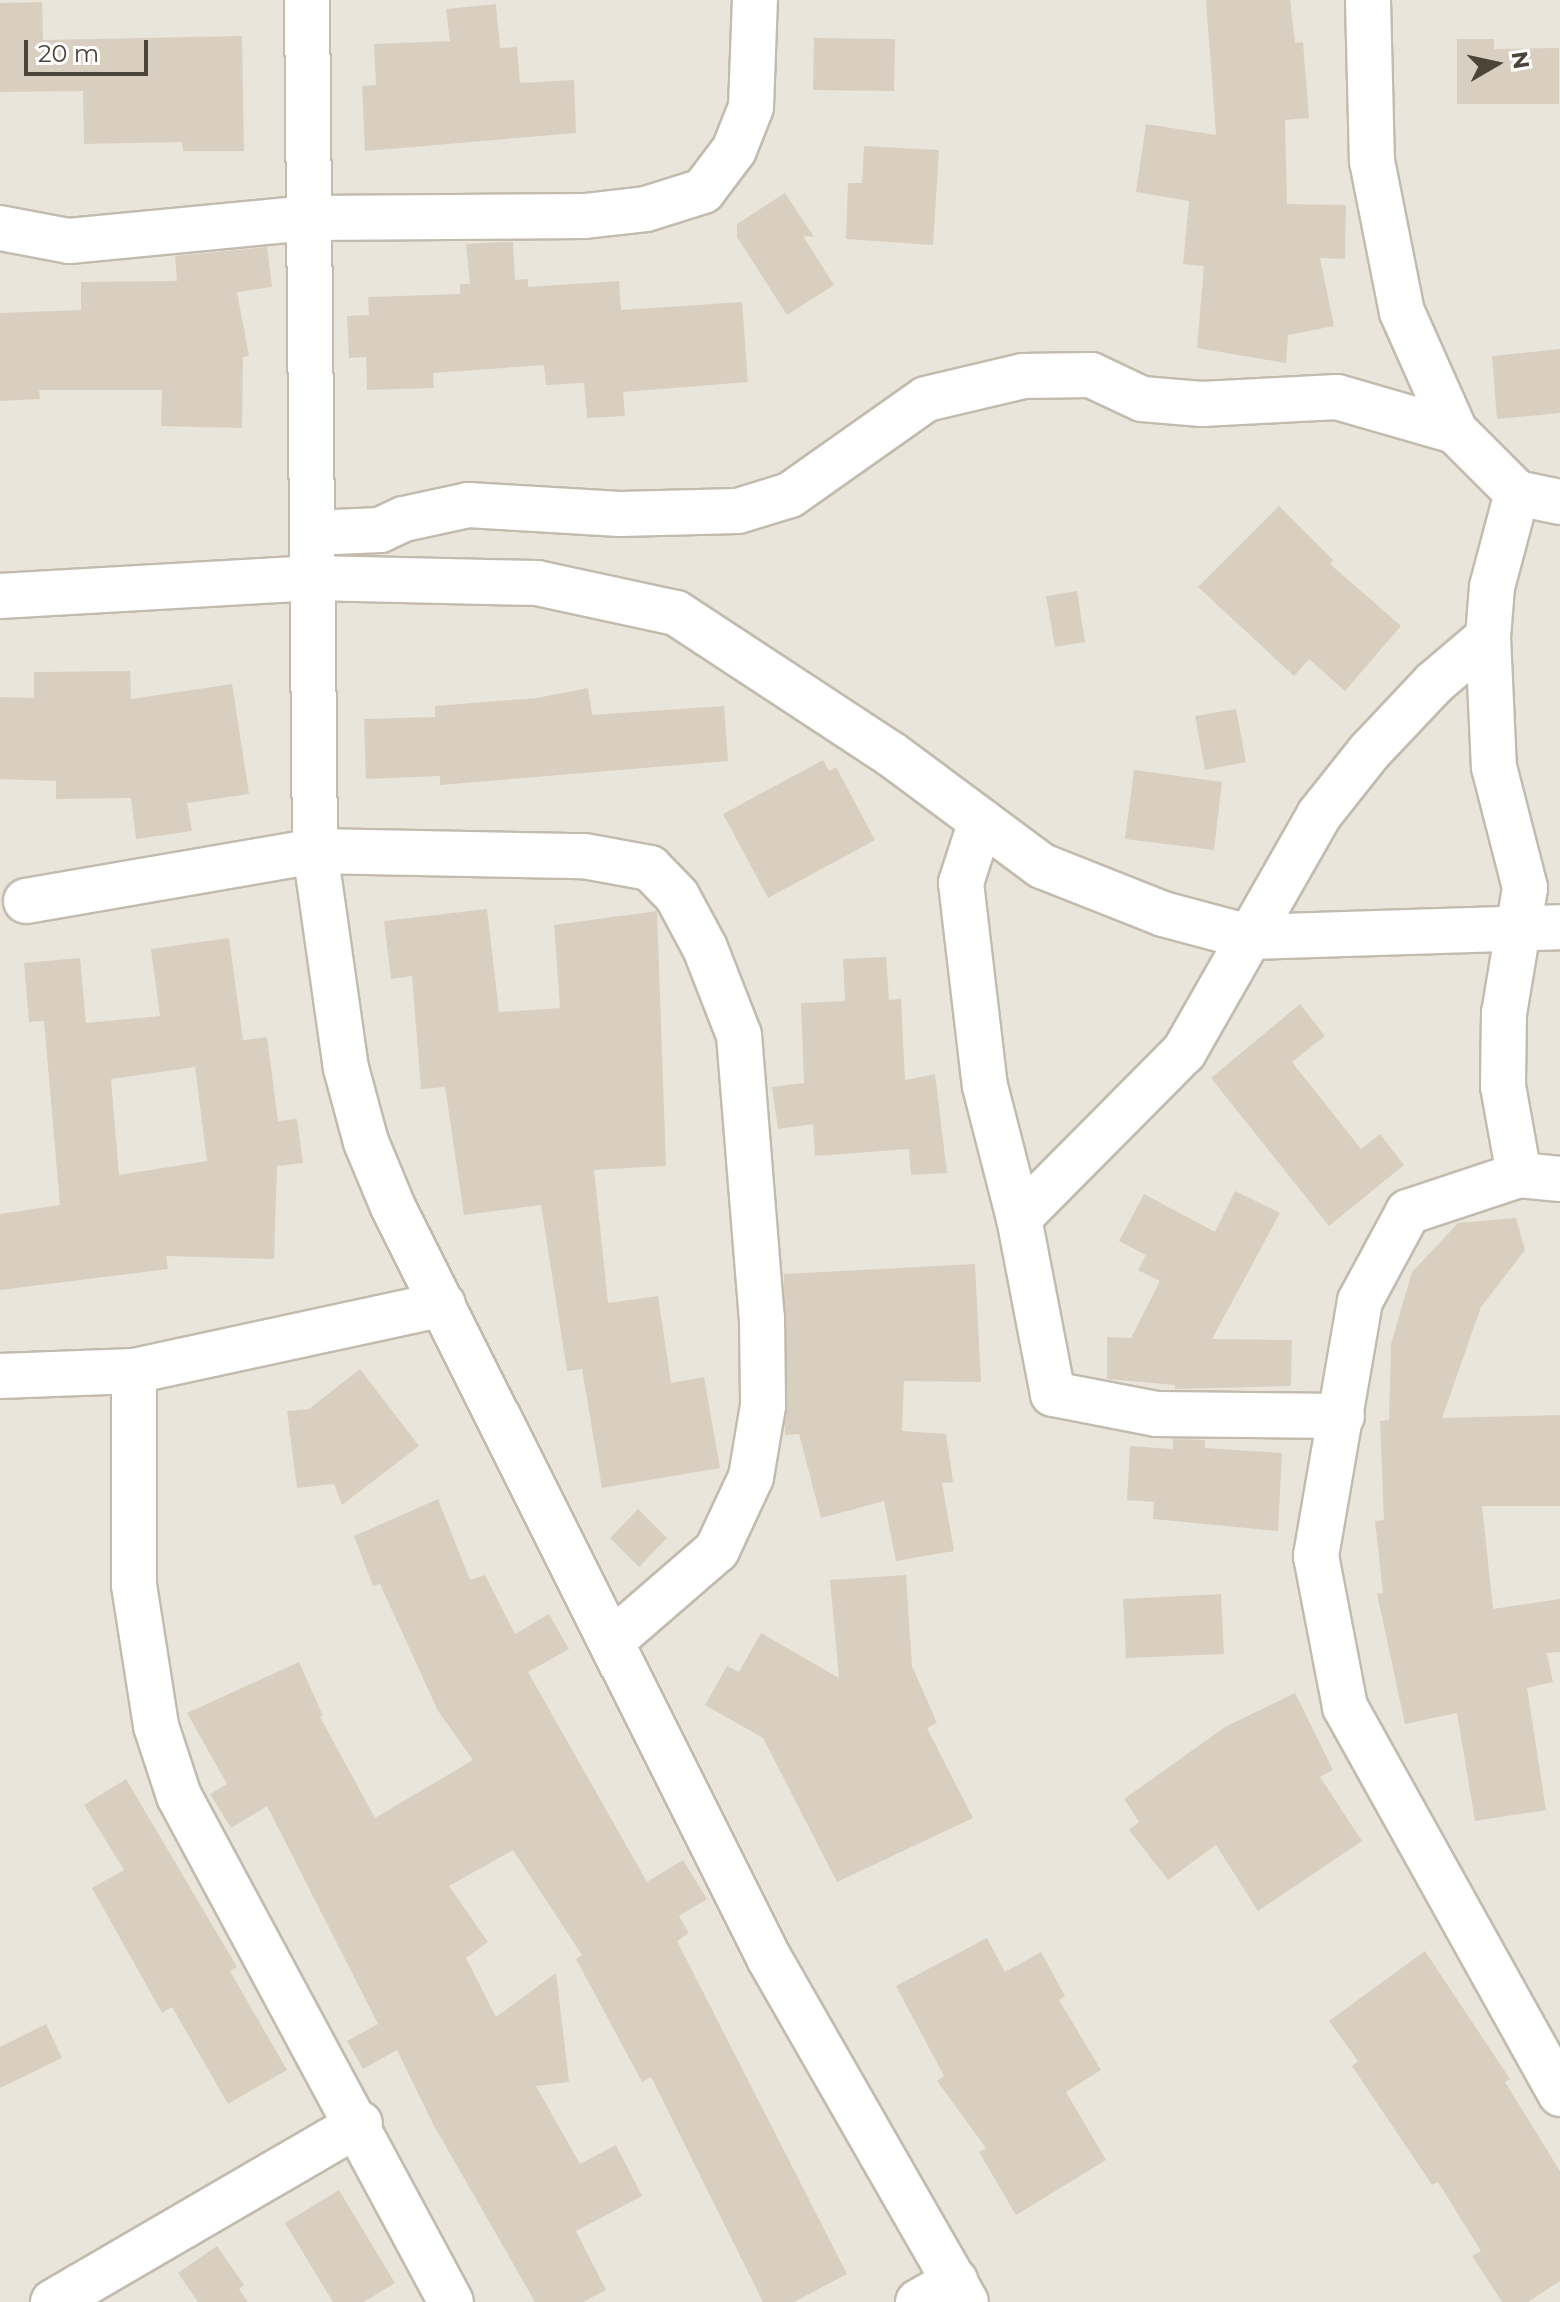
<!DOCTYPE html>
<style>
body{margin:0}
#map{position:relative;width:1560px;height:2302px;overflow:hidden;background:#f6f3ec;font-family:Montserrat,sans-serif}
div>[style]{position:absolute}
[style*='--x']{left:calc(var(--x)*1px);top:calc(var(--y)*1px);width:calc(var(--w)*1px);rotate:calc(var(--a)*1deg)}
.residential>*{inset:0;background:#eae5da}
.building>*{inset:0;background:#d8cfc1}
.roads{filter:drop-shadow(2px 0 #c2bbae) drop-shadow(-2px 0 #c2bbae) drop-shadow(0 2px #c2bbae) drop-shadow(0 -2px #c2bbae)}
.street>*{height:44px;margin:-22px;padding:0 22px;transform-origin:22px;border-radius:22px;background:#fff}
span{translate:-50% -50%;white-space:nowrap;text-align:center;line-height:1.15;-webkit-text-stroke:6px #fff;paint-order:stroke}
.north{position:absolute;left:1456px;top:24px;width:80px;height:80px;-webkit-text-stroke:6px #fff;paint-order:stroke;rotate:81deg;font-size:22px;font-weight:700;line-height:32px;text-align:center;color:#4b4439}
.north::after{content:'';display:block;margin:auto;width:28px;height:36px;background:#4b4439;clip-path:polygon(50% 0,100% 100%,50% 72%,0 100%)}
.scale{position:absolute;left:24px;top:40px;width:124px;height:36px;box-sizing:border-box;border:4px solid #4b4439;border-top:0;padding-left:10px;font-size:24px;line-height:28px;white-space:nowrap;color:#4b4439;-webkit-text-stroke:6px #fff;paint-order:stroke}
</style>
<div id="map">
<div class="residential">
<div style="clip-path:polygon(0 0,1560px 0,1560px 2302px,0 2302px)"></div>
</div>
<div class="building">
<div style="clip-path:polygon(1206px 0,1290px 0,1295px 43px,1303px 42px,1309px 118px,1285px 120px,1287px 204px,1346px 205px,1345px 259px,1320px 258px,1334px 326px,1288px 335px,1286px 363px,1197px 348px,1204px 266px,1183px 264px,1189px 201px,1136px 192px,1146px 124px,1216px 135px)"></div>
<div style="clip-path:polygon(42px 2px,43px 40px,242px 36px,244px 151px,183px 151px,182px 142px,84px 144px,83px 91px,0 92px,0 3px)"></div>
<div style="clip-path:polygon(496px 4px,500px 48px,517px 47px,520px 83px,574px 80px,576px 133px,365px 151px,362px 86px,376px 85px,374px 44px,450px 41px,446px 9px)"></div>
<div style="clip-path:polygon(814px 38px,895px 39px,894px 91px,813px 90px)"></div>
<div style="clip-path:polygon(1457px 39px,1494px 39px,1494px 49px,1559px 48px,1559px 104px,1457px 104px)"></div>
<div style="clip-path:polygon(864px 146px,939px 150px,933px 245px,846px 239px,848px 183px,862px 183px)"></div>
<div style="clip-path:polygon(785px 193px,814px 237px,803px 236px,834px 285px,787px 315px,737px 237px,737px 224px)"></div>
<div style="clip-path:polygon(500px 242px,513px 242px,515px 280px,528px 279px,528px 287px,619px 281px,621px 310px,742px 302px,748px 382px,623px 392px,625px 416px,587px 418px,584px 383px,546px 385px,544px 365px,433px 373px,434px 388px,367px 390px,366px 357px,349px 358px,347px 316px,369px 315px,368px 297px,460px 294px,460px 284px,470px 284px,466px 244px)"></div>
<div style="clip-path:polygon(267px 247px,272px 287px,237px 292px,249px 356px,243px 357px,242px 428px,161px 426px,162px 390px,39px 390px,40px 399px,0 401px,0 313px,81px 310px,81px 282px,177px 281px,175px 256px)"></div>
<div style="clip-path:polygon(1560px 349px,1560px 413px,1497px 419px,1492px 356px)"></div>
<div style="clip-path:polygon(1279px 506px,1333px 560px,1330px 564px,1401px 626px,1345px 691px,1309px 659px,1294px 676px,1198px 587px)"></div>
<div style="clip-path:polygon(1077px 591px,1085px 642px,1055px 647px,1046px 596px)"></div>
<div style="clip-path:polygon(130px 671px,131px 699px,232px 684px,249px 794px,187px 803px,192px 831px,136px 839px,131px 798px,56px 799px,56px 781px,0 779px,0 697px,34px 698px,34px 672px)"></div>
<div style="clip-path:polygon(588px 688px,592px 715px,724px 706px,728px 761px,440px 785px,440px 776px,366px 779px,364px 719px,435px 717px,435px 706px,537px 698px)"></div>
<div style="clip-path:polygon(1236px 709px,1246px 762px,1205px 770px,1195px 716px)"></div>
<div style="clip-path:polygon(823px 760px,829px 771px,836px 767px,875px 840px,768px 898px,723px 814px)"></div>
<div style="clip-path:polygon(1134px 770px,1222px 782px,1214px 850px,1125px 839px)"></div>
<div style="clip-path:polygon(487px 909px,499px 1012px,560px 1008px,554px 925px,657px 911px,666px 1166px,594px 1170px,608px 1303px,658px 1296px,671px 1383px,704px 1377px,720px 1468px,602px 1488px,582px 1369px,567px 1371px,541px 1205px,464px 1215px,445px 1087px,421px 1089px,412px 976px,391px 979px,384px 921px)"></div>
<div style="clip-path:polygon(evenodd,229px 938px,243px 1040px,267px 1037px,278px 1121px,297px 1119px,303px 1163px,277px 1166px,274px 1259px,166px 1256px,168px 1269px,0 1290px,0 1214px,60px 1205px,44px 1021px,29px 1022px,24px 963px,80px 958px,86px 1023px,160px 1016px,151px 949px,229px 938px,195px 1067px,207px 1161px,119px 1175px,111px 1079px,195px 1067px)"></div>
<div style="clip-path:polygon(886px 957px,889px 1000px,901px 999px,905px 1080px,935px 1074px,947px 1173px,911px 1175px,909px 1149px,815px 1156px,813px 1124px,778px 1129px,772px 1087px,804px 1083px,801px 1003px,845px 1001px,843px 959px)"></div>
<div style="clip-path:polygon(1300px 1004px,1325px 1036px,1292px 1062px,1361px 1149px,1380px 1134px,1404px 1165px,1329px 1226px,1211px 1078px)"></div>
<div style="clip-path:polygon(1235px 1191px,1280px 1213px,1212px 1339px,1292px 1340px,1291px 1386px,1175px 1389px,1175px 1385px,1107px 1379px,1107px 1337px,1131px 1338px,1160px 1281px,1138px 1270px,1146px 1255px,1119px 1241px,1144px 1194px,1215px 1232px)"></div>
<div style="clip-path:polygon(1516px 1218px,1525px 1250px,1481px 1307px,1442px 1418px,1560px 1415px,1560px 1506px,1482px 1506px,1493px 1609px,1560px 1599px,1560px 1652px,1547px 1653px,1553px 1682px,1527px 1688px,1546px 1810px,1475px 1821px,1457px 1713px,1405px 1724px,1377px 1594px,1383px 1593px,1375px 1521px,1384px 1520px,1380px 1421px,1389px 1420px,1391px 1344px,1412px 1272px,1458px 1223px)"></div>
<div style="clip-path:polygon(975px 1264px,981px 1382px,904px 1381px,902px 1431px,946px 1434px,953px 1482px,942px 1483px,954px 1551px,896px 1561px,884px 1501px,821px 1518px,799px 1434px,785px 1435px,784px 1274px)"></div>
<div style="clip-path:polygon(360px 1369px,419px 1446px,342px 1505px,334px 1484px,297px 1488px,287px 1411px,309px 1409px)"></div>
<div style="clip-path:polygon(1173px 1439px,1205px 1440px,1205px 1448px,1282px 1453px,1278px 1531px,1153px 1519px,1154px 1502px,1127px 1500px,1130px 1446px,1173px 1449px)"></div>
<div style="clip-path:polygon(438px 1499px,470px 1580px,485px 1575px,515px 1634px,549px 1614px,569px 1649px,528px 1672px,647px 1882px,683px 1860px,707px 1899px,679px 1916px,689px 1933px,677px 1941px,847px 2274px,794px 2302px,763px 2302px,651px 2077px,642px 2082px,576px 1959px,582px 1955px,513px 1850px,449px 1886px,488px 1942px,466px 1958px,496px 2017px,556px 1973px,569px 2082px,536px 2086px,580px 2164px,616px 2145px,642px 2196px,576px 2231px,606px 2290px,583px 2302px,535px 2302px,433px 2124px,397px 2050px,363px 2069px,347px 2041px,378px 2024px,267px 1806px,231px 1828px,210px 1794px,227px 1784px,187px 1713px,299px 1662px,323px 1716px,320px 1717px,375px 1818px,473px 1760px,438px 1711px,380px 1584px,373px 1586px,354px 1536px)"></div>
<div style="clip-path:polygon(638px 1509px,667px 1538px,639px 1567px,610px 1538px)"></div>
<div style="clip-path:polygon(906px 1575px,912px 1666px,937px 1723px,927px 1728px,973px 1818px,837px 1882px,763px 1738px,705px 1705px,727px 1666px,739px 1672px,761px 1633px,839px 1678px,830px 1580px)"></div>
<div style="clip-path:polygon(1221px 1594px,1224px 1654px,1126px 1658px,1123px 1599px)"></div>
<div style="clip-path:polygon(1295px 1693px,1333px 1770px,1320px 1777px,1362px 1841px,1258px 1911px,1216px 1845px,1168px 1880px,1129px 1830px,1139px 1822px,1124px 1799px,1225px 1727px)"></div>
<div style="clip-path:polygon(126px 1779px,237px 1967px,230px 1971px,287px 2070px,228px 2104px,172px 2007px,162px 2013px,92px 1888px,124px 1870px,84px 1805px)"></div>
<div style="clip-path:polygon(987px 1938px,1005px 1972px,1041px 1952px,1065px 1996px,1059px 2000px,1101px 2070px,1066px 2092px,1106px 2160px,1016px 2215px,979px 2152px,986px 2148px,937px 2081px,944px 2076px,896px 1986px)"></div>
<div style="clip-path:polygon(1425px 1951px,1510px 2079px,1505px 2082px,1560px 2171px,1560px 2281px,1528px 2302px,1502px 2302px,1472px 2256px,1481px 2251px,1438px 2182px,1432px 2185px,1352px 2066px,1358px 2061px,1329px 2021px)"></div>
<div style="clip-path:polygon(46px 2024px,62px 2058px,0 2088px,0 2047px)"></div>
<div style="clip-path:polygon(339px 2190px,395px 2283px,364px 2302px,333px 2302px,285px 2223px)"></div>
<div style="clip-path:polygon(217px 2246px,244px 2285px,239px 2289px,248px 2302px,198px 2302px,178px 2273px)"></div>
</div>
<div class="roads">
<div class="street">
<div style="--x:307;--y:0;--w:851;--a:89.46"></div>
<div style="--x:315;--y:851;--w:219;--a:81.9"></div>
<div style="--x:346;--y:1068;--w:77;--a:74.9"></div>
<div style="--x:366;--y:1142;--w:70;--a:67.4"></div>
<div style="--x:393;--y:1207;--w:840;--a:63.4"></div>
<div style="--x:769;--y:1958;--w:396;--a:60.2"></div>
<div style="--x:1368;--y:0;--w:161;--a:88.6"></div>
<div style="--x:1372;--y:161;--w:154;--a:78.8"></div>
<div style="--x:1402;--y:312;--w:130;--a:66"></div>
<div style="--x:1455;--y:431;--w:88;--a:45"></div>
<div style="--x:1517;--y:493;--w:44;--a:11.8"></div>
<div style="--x:0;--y:228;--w:70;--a:10.7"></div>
<div style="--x:69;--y:241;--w:242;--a:-5.5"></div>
<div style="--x:310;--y:218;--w:275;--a:-0.4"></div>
<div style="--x:585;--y:216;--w:61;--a:-6.5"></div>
<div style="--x:646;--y:209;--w:60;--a:-17.5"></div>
<div style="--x:703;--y:191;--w:51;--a:-52.9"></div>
<div style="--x:734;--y:150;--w:46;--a:-68.4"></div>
<div style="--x:751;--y:107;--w:107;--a:-87.9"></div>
<div style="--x:1517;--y:493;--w:97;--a:104.9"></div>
<div style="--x:1492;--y:587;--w:50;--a:94.6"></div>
<div style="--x:1488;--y:637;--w:130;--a:87.4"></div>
<div style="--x:1494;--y:767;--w:125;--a:75.6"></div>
<div style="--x:1525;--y:888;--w:127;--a:99.5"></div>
<div style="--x:1504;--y:1013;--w:73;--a:90.8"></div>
<div style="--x:1503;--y:1086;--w:90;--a:79.8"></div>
<div style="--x:313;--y:533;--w:67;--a:-2.6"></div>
<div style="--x:380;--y:530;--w:26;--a:-25"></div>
<div style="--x:404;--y:519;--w:66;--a:-12.3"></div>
<div style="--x:468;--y:505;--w:152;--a:3.4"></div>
<div style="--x:620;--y:514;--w:118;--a:-1.5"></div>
<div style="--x:738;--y:511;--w:54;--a:-17.1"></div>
<div style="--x:790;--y:495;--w:166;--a:-35.2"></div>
<div style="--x:926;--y:399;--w:100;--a:-13.3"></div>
<div style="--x:1023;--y:376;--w:68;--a:-0.8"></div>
<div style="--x:1091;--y:375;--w:56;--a:25.2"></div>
<div style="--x:1142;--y:399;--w:60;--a:4.8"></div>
<div style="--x:1202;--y:404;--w:135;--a:-3"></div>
<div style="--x:1337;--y:397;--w:123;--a:16.1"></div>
<div style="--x:0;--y:596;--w:314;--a:-3.3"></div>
<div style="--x:313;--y:578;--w:224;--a:1.3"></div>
<div style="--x:537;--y:583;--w:142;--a:12.2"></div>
<div style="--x:676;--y:613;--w:257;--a:33.3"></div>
<div style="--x:891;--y:754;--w:188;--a:36.6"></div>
<div style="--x:1042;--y:866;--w:130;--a:21.6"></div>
<div style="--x:1163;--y:914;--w:89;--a:15"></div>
<div style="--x:1249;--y:937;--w:311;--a:-1.8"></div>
<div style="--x:981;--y:821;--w:65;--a:107.9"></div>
<div style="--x:961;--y:883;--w:204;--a:83.3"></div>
<div style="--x:985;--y:1086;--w:136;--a:75.6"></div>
<div style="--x:1019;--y:1218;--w:179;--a:79.1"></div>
<div style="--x:1053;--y:1394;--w:106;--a:10.9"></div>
<div style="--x:1157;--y:1414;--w:185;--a:0.6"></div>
<div style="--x:26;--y:901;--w:293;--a:-9.8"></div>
<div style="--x:315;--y:851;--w:269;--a:1.1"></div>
<div style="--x:584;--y:856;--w:67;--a:10.3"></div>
<div style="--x:650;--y:868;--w:39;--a:46"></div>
<div style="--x:677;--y:896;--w:59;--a:61.7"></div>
<div style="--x:705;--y:948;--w:93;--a:68.7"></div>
<div style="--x:739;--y:1035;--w:284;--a:85.4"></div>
<div style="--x:762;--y:1318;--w:88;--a:89.3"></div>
<div style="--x:763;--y:1406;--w:72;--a:99.6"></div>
<div style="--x:751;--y:1477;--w:81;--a:115"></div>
<div style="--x:717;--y:1550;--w:139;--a:139.1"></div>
<div style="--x:1560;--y:1179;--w:41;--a:-174.4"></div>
<div style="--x:1519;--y:1175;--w:117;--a:161.6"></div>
<div style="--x:1408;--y:1212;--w:101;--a:118.3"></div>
<div style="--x:1360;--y:1301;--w:259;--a:99.8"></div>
<div style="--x:1316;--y:1556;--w:154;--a:79.1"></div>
<div style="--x:1345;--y:1707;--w:443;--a:60.9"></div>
<div style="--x:1019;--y:1218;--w:234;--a:-45.2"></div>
<div style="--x:1184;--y:1052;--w:273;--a:-60.3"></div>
<div style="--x:1319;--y:815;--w:80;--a:-51.6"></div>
<div style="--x:1369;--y:752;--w:95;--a:-46.7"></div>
<div style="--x:1434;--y:683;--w:71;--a:-40.4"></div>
<div style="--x:134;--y:1371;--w:214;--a:90"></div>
<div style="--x:134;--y:1585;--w:143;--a:81.1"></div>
<div style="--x:156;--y:1726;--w:74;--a:71.8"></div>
<div style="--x:179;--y:1796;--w:574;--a:61.74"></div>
<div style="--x:0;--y:1376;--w:134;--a:-2.1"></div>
<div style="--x:134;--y:1371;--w:316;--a:-12.2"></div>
<div style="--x:53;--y:2302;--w:355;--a:-30.2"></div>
<div style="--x:918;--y:2302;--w:43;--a:-29.6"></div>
</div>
</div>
<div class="north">N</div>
<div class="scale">20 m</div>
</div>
